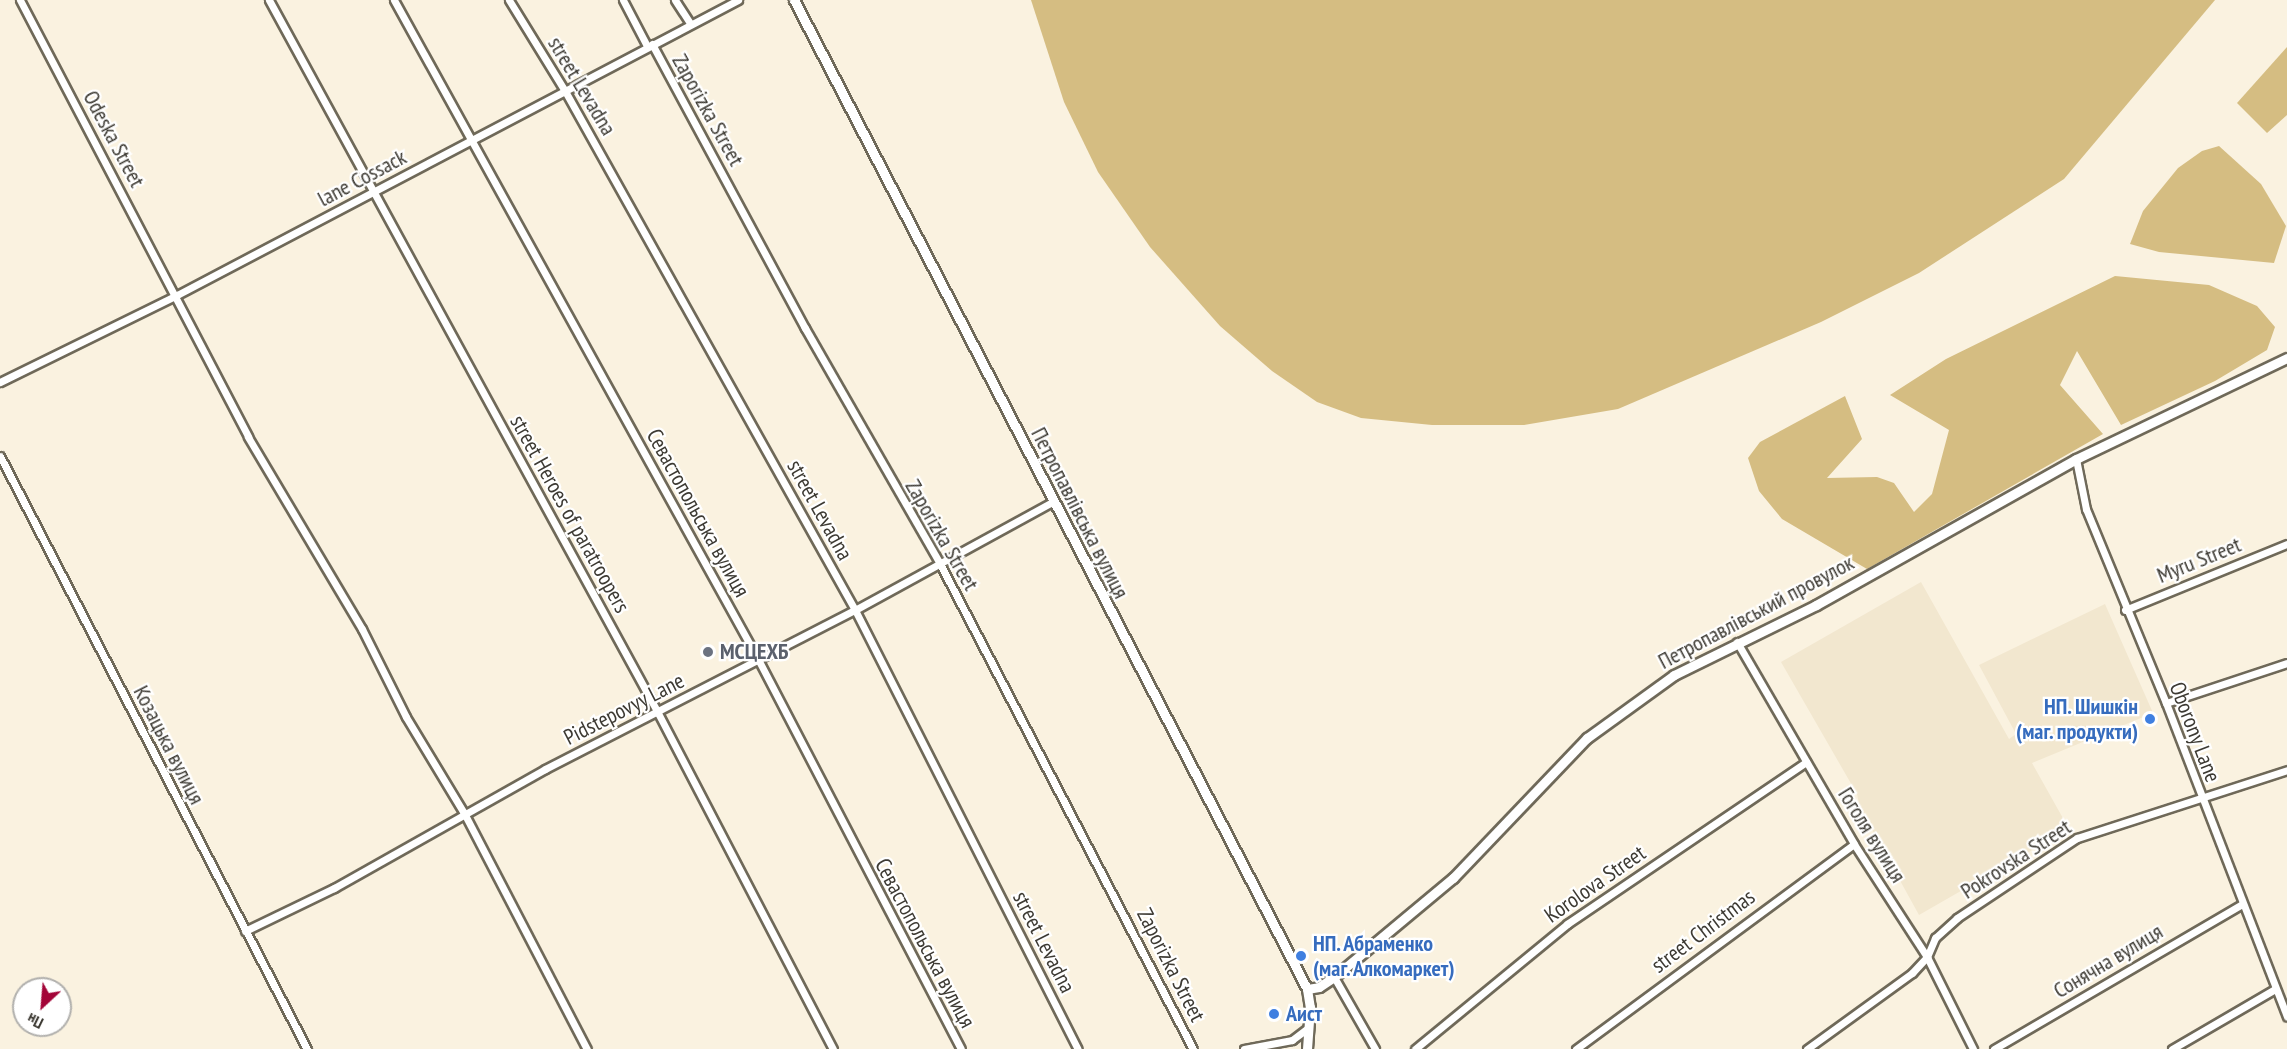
<!DOCTYPE html>
<meta charset="utf-8">
<style>
body{margin:0}
#map{position:relative;width:2287px;height:1049px;overflow:hidden;background:#faf2e0;font-family:"PT Sans Narrow",sans-serif}
div>[style]{position:absolute}
[style*='--x']{left:calc(var(--x)*1px);top:calc(var(--y)*1px);width:calc(var(--w)*1px);rotate:calc(var(--a)*1deg)}
.built>*{inset:0;background:#f2e7cf}
.green>*{inset:0;background:#d5bd82}
.roads{filter:drop-shadow(2px 0 #6f6959) drop-shadow(-2px 0 #6f6959) drop-shadow(0 2px #6f6959) drop-shadow(0 -2px #6f6959)}
.street>*{height:7px;margin:-3.5px;padding:0 3.5px;transform-origin:3.5px;border-radius:3.5px;background:#fff}
.secondary>*{height:9px;margin:-4.5px;padding:0 4.5px;transform-origin:4.5px;border-radius:4.5px;background:#fff}
.dots>*{width:16px;height:16px;translate:-50% -50%;box-sizing:border-box;border:3px solid #fff;border-radius:50%}
span{translate:-50% -50%;white-space:nowrap;text-align:center;line-height:1.15;-webkit-text-stroke:4.5px #fff;paint-order:stroke}
.street-label{font-size:22px;color:#3d3a33}
.worship-label{font-size:22px;color:#5b616d;font-weight:700}
.left{translate:0 -50%;text-align:left}
.shop-label{font-size:22px;color:#366cbe;font-weight:700}
.right{translate:-100% -50%;text-align:right}
.north{position:absolute;left:12px;top:977px;width:60px;height:60px;box-sizing:border-box;background:#fff;border:2px solid #b1b0ad;border-radius:50%;rotate:206deg;font-size:16px;font-weight:700;line-height:24px;text-align:center;color:#3d3a33}
.north::after{content:'';display:block;margin:auto;width:21px;height:27px;background:#a30538;clip-path:polygon(50% 0,100% 100%,50% 72%,0 100%)}
</style>
<div id="map">
<div class="built">
<div style="clip-path:polygon(1921px 582px,2009px 739px,2016px 734px,1979px 665px,2105px 604px,2153px 713px,2032px 763px,2069px 829px,1919px 915px,1860px 808px,1857px 794px,1781px 662px)"></div>
</div>
<div class="green">
<div style="clip-path:polygon(1031px 0,2215px 0,2064px 179px,1919px 273px,1821px 322px,1618px 409px,1524px 425px,1432px 425px,1361px 418px,1317px 402px,1272px 371px,1220px 326px,1150px 247px,1098px 172px,1064px 102px)"></div>
<div style="clip-path:polygon(2287px 47px,2287px 115px,2267px 133px,2237px 103px)"></div>
<div style="clip-path:polygon(2219px 146px,2261px 184px,2286px 226px,2274px 263px,2159px 252px,2130px 244px,2143px 211px,2178px 168px,2202px 151px)"></div>
<div style="clip-path:polygon(2115px 276px,2209px 285px,2257px 306px,2275px 327px,2267px 350px,2215px 381px,2121px 425px,2077px 351px,2060px 385px,2103px 434px,1867px 569px,1782px 519px,1759px 491px,1748px 458px,1760px 442px,1845px 396px,1862px 439px,1827px 478px,1877px 477px,1894px 483px,1914px 512px,1932px 494px,1949px 430px,1890px 395px,1946px 359px)"></div>
</div>
<div class="roads">
<div class="street">
<div style="--x:20;--y:0;--w:493;--a:62.4"></div>
<div style="--x:248;--y:437;--w:223;--a:59.3"></div>
<div style="--x:362;--y:629;--w:98;--a:63.4"></div>
<div style="--x:406;--y:717;--w:112;--a:58.9"></div>
<div style="--x:464;--y:813;--w:266;--a:62.5"></div>
<div style="--x:269;--y:0;--w:812;--a:61.38"></div>
<div style="--x:658;--y:713;--w:379;--a:62.5"></div>
<div style="--x:394;--y:0;--w:755;--a:61.09"></div>
<div style="--x:759;--y:661;--w:437;--a:62.5"></div>
<div style="--x:509;--y:0;--w:107;--a:58.4"></div>
<div style="--x:565;--y:91;--w:595;--a:60.8"></div>
<div style="--x:855;--y:610;--w:492;--a:63.1"></div>
<div style="--x:623;--y:0;--w:52;--a:62.4"></div>
<div style="--x:675;--y:0;--w:27;--a:57"></div>
<div style="--x:652;--y:44;--w:323;--a:61.7"></div>
<div style="--x:805;--y:328;--w:270;--a:60.2"></div>
<div style="--x:939;--y:562;--w:549;--a:62.46"></div>
<div style="--x:0;--y:382;--w:197;--a:-26.2"></div>
<div style="--x:177;--y:295;--w:634;--a:-27.74"></div>
<div style="--x:0;--y:456;--w:668;--a:62.63"></div>
<div style="--x:2076;--y:459;--w:51;--a:78.7"></div>
<div style="--x:2086;--y:509;--w:210;--a:67.6"></div>
<div style="--x:2166;--y:703;--w:336;--a:68.9"></div>
<div style="--x:2125;--y:610;--w:175;--a:-22.2"></div>
<div style="--x:1737;--y:642;--w:233;--a:59.9"></div>
<div style="--x:1854;--y:844;--w:135;--a:57.1"></div>
<div style="--x:1927;--y:957;--w:103;--a:63.4"></div>
<div style="--x:2166;--y:703;--w:127;--a:-18.3"></div>
<div style="--x:245;--y:931;--w:99;--a:-25.8"></div>
<div style="--x:334;--y:888;--w:242;--a:-29.4"></div>
<div style="--x:545;--y:769;--w:348;--a:-27.2"></div>
<div style="--x:855;--y:610;--w:225;--a:-28.7"></div>
<div style="--x:1334;--y:977;--w:83;--a:60.3"></div>
<div style="--x:1244;--y:1049;--w:49;--a:-10.6"></div>
<div style="--x:1292;--y:1040;--w:21;--a:-37"></div>
<div style="--x:1415;--y:1049;--w:197;--a:-39.4"></div>
<div style="--x:1567;--y:924;--w:289;--a:-34.1"></div>
<div style="--x:1576;--y:1049;--w:345;--a:-36.4"></div>
<div style="--x:1807;--y:1049;--w:130;--a:-35.9"></div>
<div style="--x:1912;--y:973;--w:22;--a:-47"></div>
<div style="--x:1927;--y:957;--w:21;--a:-67"></div>
<div style="--x:1935;--y:938;--w:30;--a:-42"></div>
<div style="--x:1957;--y:918;--w:144;--a:-33.7"></div>
<div style="--x:2077;--y:838;--w:221;--a:-17.9"></div>
<div style="--x:1994;--y:1049;--w:287;--a:-30.3"></div>
<div style="--x:2172;--y:1049;--w:119;--a:-30.2"></div>
</div>
<div class="secondary">
<div style="--x:794;--y:0;--w:1114;--a:62.58"></div>
<div style="--x:1307;--y:989;--w:18;--a:81"></div>
<div style="--x:1310;--y:1007;--w:42;--a:94.1"></div>
<div style="--x:1307;--y:989;--w:12;--a:-9"></div>
<div style="--x:1319;--y:987;--w:18;--a:-34"></div>
<div style="--x:1334;--y:977;--w:155;--a:-39.8"></div>
<div style="--x:1453;--y:878;--w:194;--a:-46.3"></div>
<div style="--x:1587;--y:738;--w:107;--a:-35.9"></div>
<div style="--x:1674;--y:675;--w:158;--a:-26.2"></div>
<div style="--x:1816;--y:605;--w:298;--a:-29.3"></div>
<div style="--x:2076;--y:459;--w:234;--a:-25.6"></div>
</div>
</div>
<div class="dots">
<div style="left:708px;top:652px;background:#6b7280"></div>
<div style="left:2150px;top:719px;background:#3f7fe0"></div>
<div style="left:1301px;top:956px;background:#3f7fe0"></div>
<div style="left:1274px;top:1014px;background:#3f7fe0"></div>
</div>
<div class="street-label">
<span style="left:582px;top:86px;rotate:59deg">street Levadna</span>
<span style="left:708px;top:110px;rotate:61deg">Zaporizka Street</span>
<span style="left:114px;top:139px;rotate:62deg">Odeska Street</span>
<span style="left:362px;top:178px;rotate:-28deg">lane Cossack</span>
<span style="left:820px;top:510px;rotate:61deg">street Levadna</span>
<span style="left:698px;top:513px;rotate:61deg">Севастопольська вулиця</span>
<span style="left:1080px;top:513px;rotate:63deg">Петропавлівська вулиця</span>
<span style="left:570px;top:514px;rotate:61deg">street Heroes of paratroopers</span>
<span style="left:942px;top:535px;rotate:60deg">Zaporizka Street</span>
<span style="left:2199px;top:560px;rotate:-22deg">Myru Street</span>
<span style="left:1756px;top:612px;rotate:-28deg">Петропавлівський провулок</span>
<span style="left:624px;top:709px;rotate:-27deg">Pidstepovyy Lane</span>
<span style="left:2195px;top:732px;rotate:69deg">Oborony Lane</span>
<span style="left:169px;top:745px;rotate:63deg">Козацька вулиця</span>
<span style="left:1872px;top:835px;rotate:58deg">Гоголя вулиця</span>
<span style="left:2016px;top:859px;rotate:-33deg">Pokrovska Street</span>
<span style="left:1595px;top:884px;rotate:-35deg">Korolova Street</span>
<span style="left:1703px;top:931px;rotate:-37deg">street Christmas</span>
<span style="left:1044px;top:942px;rotate:63deg">street Levadna</span>
<span style="left:925px;top:943px;rotate:62deg">Севастопольська вулиця</span>
<span style="left:2108px;top:961px;rotate:-31deg">Сонячна вулиця</span>
<span style="left:1171px;top:965px;rotate:63deg">Zaporizka Street</span>
</div>
<div class="worship-label">
<span class="left" style="left:720px;top:652px">МСЦЕХБ</span>
</div>
<div class="shop-label">
<span class="right" style="left:2138px;top:719px">НП. Шишкін<br>(маг. продукти)</span>
<span class="left" style="left:1313px;top:956px">НП. Абраменко<br>(маг. Алкомаркет)</span>
<span class="left" style="left:1286px;top:1014px">Аист</span>
</div>
<div class="north">Пн</div>
</div>
